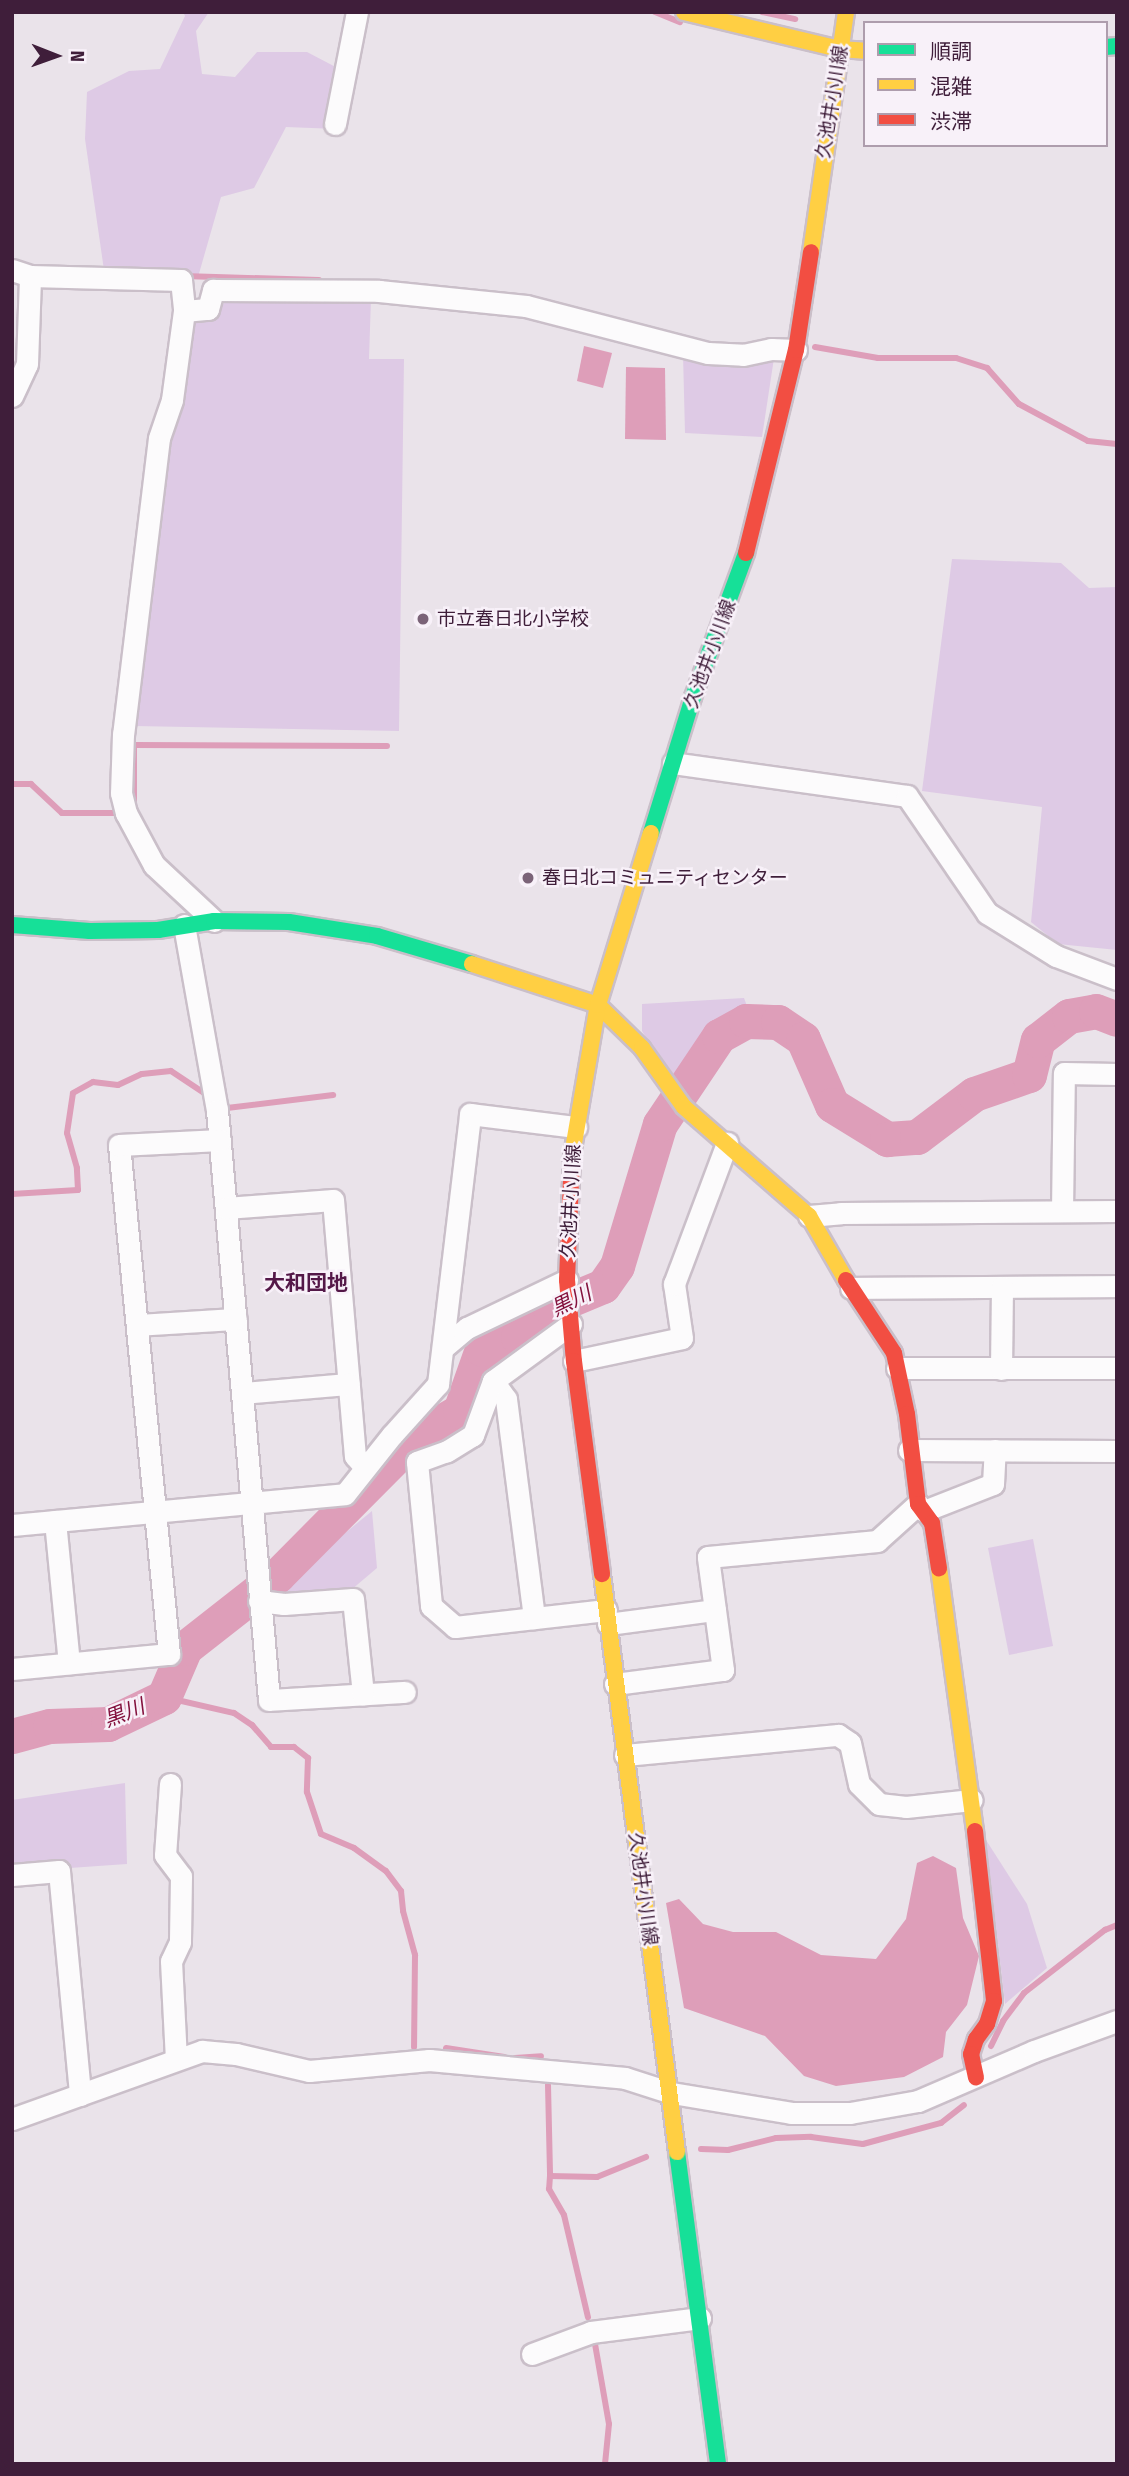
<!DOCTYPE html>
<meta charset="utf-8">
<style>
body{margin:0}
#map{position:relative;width:1129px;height:2476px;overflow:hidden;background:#eae3ea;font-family:"Fira Sans Condensed","Noto Sans JP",sans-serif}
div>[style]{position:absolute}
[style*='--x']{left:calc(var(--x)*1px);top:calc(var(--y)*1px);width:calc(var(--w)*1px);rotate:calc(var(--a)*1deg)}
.green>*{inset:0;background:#decae5}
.water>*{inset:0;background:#de9eb9}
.stream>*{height:6px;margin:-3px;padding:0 3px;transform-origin:3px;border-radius:3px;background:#de9eb9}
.river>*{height:35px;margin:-17.5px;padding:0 17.5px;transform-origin:17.5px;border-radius:17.5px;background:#de9eb9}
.roads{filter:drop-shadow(2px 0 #cabfc9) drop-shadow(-2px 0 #cabfc9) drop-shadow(0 2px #cabfc9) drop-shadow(0 -2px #cabfc9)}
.street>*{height:21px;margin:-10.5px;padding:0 10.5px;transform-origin:10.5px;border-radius:10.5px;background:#fcfbfc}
.fast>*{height:16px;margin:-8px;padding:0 8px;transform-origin:8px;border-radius:8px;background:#16e098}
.slow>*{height:16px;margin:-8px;padding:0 8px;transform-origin:8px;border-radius:8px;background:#ffcf43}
.jam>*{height:16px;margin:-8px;padding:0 8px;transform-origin:8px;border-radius:8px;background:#f24e42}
.dots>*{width:19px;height:19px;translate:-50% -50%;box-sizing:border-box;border:4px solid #f8f1f9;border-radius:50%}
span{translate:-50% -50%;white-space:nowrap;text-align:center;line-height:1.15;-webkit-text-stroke:5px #f8f1f9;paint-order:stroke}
.street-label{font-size:19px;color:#3f1e3a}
.poi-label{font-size:19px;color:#3f1e3a}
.left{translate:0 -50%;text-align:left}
.neighbourhood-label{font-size:21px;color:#541848;font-weight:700}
.water-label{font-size:21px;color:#83113d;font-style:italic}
.frame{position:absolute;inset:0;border:14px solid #3f1e3a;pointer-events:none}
.legend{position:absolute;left:863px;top:21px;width:245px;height:126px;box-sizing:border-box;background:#f8f1f9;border:2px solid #ae9dad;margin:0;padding:9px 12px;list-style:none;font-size:21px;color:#3f1e3a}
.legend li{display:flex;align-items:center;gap:14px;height:35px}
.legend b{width:35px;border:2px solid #ae9dad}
.north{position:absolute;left:21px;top:21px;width:70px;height:70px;-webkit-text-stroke:5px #f8f1f9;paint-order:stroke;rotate:91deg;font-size:19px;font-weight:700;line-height:28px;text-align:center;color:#3f1e3a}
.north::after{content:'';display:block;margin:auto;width:24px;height:32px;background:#3f1e3a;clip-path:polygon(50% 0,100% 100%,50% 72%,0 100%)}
</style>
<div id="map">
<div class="green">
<div style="clip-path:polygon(183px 12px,209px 12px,196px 31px,202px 74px,235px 77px,257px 52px,307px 52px,349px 74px,337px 129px,286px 127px,254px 188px,221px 197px,198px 277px,104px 270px,85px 139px,87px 92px,129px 71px,160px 69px,185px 16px)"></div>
<div style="clip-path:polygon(371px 298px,369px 359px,404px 359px,399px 731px,134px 726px,164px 448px,188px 321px,209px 320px,228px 299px)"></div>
<div style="clip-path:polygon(683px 354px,774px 358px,762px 437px,685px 433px)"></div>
<div style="clip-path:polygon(952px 559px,1061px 563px,1089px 588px,1117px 587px,1117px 950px,1058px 944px,1031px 922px,1042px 807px,922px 791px)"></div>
<div style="clip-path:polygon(744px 998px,750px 1014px,712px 1025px,673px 1081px,642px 1031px,642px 1004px)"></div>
<div style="clip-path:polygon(372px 1511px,377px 1568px,351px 1590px,283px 1594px,290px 1578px)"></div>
<div style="clip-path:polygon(1033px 1539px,1053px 1646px,1009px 1655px,988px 1548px)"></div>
<div style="clip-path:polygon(125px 1783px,127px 1864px,12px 1872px,12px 1800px)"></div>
<div style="clip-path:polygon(986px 1840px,1027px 1904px,1047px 1968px,1005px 2004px)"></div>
</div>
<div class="water">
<div style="clip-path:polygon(584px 346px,612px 353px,603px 388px,577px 381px)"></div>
<div style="clip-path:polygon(626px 367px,665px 368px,666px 440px,625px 439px)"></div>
<div style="clip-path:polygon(933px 1856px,956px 1868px,963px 1918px,979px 1956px,967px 2005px,946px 2032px,943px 2057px,904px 2077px,836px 2086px,804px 2076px,765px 2036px,684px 2008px,666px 1903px,679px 1899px,703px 1924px,733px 1932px,776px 1932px,821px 1955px,876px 1959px,906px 1919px,917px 1863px)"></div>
</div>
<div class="stream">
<div style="--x:655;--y:12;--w:27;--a:22"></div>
<div style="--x:762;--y:12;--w:34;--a:12"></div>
<div style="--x:183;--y:276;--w:136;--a:1.7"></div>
<div style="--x:815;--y:347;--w:64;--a:9.9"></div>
<div style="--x:878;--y:358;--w:78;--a:0"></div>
<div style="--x:956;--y:358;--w:33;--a:18"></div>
<div style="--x:987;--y:368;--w:48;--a:48.4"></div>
<div style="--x:1019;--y:404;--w:78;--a:28.2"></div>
<div style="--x:1088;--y:441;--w:29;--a:6"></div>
<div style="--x:12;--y:784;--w:19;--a:0"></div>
<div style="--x:31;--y:784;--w:42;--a:43.1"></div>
<div style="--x:62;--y:813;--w:55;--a:0"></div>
<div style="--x:134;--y:803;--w:58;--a:-90"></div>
<div style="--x:134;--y:745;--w:253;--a:0.2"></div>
<div style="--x:221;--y:1105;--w:7;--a:27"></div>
<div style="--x:227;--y:1108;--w:107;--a:-7"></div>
<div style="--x:12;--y:1194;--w:66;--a:-3.5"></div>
<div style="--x:78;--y:1190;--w:22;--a:-93"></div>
<div style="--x:77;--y:1168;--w:36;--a:-106"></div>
<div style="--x:67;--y:1133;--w:40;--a:-81.5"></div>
<div style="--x:73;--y:1093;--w:23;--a:-29"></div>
<div style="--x:93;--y:1082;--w:25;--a:7"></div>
<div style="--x:118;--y:1085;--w:26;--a:-25"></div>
<div style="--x:142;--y:1074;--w:29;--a:-6"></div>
<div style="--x:171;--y:1071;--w:47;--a:33.7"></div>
<div style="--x:164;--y:1697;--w:72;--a:12.9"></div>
<div style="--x:234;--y:1713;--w:22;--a:34"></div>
<div style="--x:252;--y:1725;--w:29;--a:49"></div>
<div style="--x:271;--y:1747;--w:23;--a:0"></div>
<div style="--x:294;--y:1747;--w:18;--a:38"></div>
<div style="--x:308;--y:1758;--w:34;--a:92"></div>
<div style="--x:307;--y:1792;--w:44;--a:71.6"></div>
<div style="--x:321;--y:1834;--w:36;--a:23"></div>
<div style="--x:354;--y:1848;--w:39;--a:36"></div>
<div style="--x:386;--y:1871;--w:25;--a:53"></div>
<div style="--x:401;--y:1891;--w:20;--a:84"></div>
<div style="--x:403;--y:1911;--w:46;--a:74.7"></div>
<div style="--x:415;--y:1955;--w:92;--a:90.6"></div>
<div style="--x:991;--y:2046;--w:28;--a:-64"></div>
<div style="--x:1003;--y:2021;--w:35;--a:-53"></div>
<div style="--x:1024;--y:1993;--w:103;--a:-37.9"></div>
<div style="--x:1105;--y:1930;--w:13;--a:-23"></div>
<div style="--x:446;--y:2048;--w:59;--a:8.8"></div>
<div style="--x:515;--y:2058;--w:26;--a:-4"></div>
<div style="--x:548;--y:2085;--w:91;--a:88.7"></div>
<div style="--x:550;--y:2176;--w:47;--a:1.2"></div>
<div style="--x:597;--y:2177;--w:53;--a:-22.2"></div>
<div style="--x:701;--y:2149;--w:27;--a:2"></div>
<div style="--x:728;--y:2150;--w:49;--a:-14"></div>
<div style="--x:776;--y:2138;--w:35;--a:-2"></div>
<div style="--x:811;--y:2137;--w:52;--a:7.7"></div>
<div style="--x:863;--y:2144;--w:81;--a:-15.1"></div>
<div style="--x:941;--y:2123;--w:29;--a:-38"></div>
<div style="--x:550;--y:2176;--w:13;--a:94"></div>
<div style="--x:549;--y:2189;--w:30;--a:60"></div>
<div style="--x:564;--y:2215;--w:105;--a:76.8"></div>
<div style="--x:595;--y:2344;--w:81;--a:80.1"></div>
<div style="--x:609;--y:2424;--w:40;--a:95.7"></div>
</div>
<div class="river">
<div style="--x:12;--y:1736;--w:39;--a:-15"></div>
<div style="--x:50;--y:1726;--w:58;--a:-2"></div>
<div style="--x:108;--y:1724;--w:62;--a:-25.7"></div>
<div style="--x:164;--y:1697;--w:53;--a:-66.8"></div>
<div style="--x:185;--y:1648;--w:118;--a:-38.1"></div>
<div style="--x:278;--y:1575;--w:194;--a:-45.2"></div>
<div style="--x:415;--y:1437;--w:52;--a:-30"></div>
<div style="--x:460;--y:1411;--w:66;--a:-70.5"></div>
<div style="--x:482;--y:1349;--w:38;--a:-18"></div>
<div style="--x:518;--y:1337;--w:43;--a:-42.2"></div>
<div style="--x:550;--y:1308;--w:57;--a:-22.5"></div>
<div style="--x:603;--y:1286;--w:24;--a:-55"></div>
<div style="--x:617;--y:1266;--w:148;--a:-73.2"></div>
<div style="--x:660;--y:1124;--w:106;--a:-56.2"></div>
<div style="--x:719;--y:1036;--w:31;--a:-29"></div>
<div style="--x:746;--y:1021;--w:32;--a:2"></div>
<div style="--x:778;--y:1022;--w:30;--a:34"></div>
<div style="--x:803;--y:1039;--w:72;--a:66.3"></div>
<div style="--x:832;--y:1105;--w:65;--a:31.7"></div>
<div style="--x:887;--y:1139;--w:30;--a:-4"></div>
<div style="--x:917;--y:1137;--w:71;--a:-37"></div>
<div style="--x:974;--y:1094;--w:58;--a:-19.1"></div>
<div style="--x:1029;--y:1075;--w:36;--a:-76"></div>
<div style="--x:1038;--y:1040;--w:39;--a:-38"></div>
<div style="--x:1069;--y:1016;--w:27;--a:-10"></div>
<div style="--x:1096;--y:1011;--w:22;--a:21"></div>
</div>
<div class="roads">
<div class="street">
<div style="--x:335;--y:124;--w:114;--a:-78.9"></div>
<div style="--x:12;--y:270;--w:19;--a:18"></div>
<div style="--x:30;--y:276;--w:151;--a:1.5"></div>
<div style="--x:181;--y:280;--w:31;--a:84"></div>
<div style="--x:184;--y:311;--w:90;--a:97.7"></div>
<div style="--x:172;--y:400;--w:40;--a:108.9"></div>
<div style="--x:159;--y:438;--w:298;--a:96.9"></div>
<div style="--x:123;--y:734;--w:59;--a:91.9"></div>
<div style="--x:121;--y:793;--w:21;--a:76"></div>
<div style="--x:126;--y:813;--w:59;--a:61.7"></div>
<div style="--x:154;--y:865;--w:82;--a:43"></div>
<div style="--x:184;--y:311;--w:24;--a:-5"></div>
<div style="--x:208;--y:309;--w:20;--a:-75"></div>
<div style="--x:213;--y:290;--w:166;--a:0.3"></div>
<div style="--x:379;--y:291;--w:148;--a:5.8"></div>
<div style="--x:526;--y:306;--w:188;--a:14.5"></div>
<div style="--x:708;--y:353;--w:35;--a:3"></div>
<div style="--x:743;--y:355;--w:29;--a:-12"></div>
<div style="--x:771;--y:349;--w:25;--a:2"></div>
<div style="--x:12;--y:396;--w:35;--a:-65"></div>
<div style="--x:27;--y:364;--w:88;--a:-88"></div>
<div style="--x:673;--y:763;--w:236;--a:8"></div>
<div style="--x:907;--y:796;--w:142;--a:55.6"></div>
<div style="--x:987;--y:913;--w:81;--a:31.9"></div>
<div style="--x:1056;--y:956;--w:65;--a:20.7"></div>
<div style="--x:184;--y:925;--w:188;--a:79.9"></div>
<div style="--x:217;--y:1110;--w:592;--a:84.96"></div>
<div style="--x:269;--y:1700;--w:136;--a:-3.4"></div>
<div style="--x:226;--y:1208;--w:107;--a:-4.3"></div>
<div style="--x:333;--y:1200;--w:257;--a:85.1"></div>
<div style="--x:355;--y:1456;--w:15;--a:48"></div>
<div style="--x:1062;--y:1211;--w:138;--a:-89.2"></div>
<div style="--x:1064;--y:1073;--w:53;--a:1.1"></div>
<div style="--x:809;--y:1216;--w:32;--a:-5"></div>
<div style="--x:841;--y:1213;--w:276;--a:-0.4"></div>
<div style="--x:851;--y:1288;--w:266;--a:-0.4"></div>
<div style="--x:571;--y:1324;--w:97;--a:143.8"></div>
<div style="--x:493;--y:1381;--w:58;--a:110.3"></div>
<div style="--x:473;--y:1435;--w:31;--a:148"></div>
<div style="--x:447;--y:1451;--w:32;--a:160"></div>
<div style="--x:417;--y:1462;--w:145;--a:84.4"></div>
<div style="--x:431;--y:1606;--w:32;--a:41"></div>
<div style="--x:455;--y:1627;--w:152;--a:-6.4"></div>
<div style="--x:137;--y:1325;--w:99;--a:-3.5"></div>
<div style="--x:443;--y:1348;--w:31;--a:-40"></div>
<div style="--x:467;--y:1328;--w:111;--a:-25.6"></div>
<div style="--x:574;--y:1361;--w:110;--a:-12"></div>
<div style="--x:682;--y:1338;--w:55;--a:-98.4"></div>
<div style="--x:674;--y:1284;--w:151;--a:-69.4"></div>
<div style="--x:897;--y:1368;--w:220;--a:0"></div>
<div style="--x:1001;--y:1369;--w:82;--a:-89.3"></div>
<div style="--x:493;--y:1381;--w:22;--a:54"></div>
<div style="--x:506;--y:1399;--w:221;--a:82.7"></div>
<div style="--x:243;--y:1393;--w:106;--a:-4.9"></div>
<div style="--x:909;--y:1450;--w:208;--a:0.3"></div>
<div style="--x:924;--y:1511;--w:74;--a:-21.4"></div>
<div style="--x:993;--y:1484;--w:34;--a:-87"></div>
<div style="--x:55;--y:1521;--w:143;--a:84.4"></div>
<div style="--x:12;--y:1525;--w:334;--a:-5.3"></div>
<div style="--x:345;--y:1494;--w:75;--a:-51.5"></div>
<div style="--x:392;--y:1435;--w:69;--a:-48"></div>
<div style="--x:438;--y:1384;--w:272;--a:-83.2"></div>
<div style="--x:470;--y:1114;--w:107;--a:7"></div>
<div style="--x:259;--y:1601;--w:25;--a:7"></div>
<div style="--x:284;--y:1604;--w:69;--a:-4.1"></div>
<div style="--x:353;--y:1599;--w:96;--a:84"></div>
<div style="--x:608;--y:1624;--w:108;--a:-7.5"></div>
<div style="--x:12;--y:1669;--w:158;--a:-5.5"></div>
<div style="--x:169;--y:1654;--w:511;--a:-95.61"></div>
<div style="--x:119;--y:1145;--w:101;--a:-2.8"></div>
<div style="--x:615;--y:1684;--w:109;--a:-7.4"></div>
<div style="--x:723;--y:1670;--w:114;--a:-97.6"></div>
<div style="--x:708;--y:1557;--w:170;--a:-5.4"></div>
<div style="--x:877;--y:1541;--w:55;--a:-42.1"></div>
<div style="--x:625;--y:1755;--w:214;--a:-5.4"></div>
<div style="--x:838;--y:1735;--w:14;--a:34"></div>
<div style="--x:850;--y:1743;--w:42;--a:77.6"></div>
<div style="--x:859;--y:1784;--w:28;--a:45"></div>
<div style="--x:879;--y:1804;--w:27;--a:6"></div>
<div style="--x:906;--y:1807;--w:66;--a:-6.1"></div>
<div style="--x:170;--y:1784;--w:71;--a:94"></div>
<div style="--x:165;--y:1855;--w:26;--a:53"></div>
<div style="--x:181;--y:1876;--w:66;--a:90.9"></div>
<div style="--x:180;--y:1942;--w:21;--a:115"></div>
<div style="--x:171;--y:1961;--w:98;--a:87.1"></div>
<div style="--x:12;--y:1875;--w:47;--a:-4.9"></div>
<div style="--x:59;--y:1871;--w:225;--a:84.6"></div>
<div style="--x:12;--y:2119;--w:202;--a:-19.7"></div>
<div style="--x:202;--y:2051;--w:34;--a:5"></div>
<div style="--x:236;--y:2054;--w:75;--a:13.1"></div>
<div style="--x:309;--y:2071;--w:121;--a:-5.2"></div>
<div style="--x:429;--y:2060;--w:197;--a:5.2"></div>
<div style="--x:625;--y:2078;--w:49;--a:17.7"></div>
<div style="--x:672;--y:2093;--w:121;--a:9.5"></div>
<div style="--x:791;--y:2113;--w:59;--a:0"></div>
<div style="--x:850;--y:2113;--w:69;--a:-10"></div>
<div style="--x:918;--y:2101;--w:126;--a:-23.3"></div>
<div style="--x:1034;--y:2051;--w:88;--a:-19.9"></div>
<div style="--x:532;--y:2354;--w:63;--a:-20.4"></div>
<div style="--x:591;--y:2332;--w:110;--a:-7.3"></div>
</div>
<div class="fast">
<div style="--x:1106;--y:47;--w:11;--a:-5"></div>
<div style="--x:651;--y:833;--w:142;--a:-72.8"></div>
<div style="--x:693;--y:697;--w:153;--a:-69.8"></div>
<div style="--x:12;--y:925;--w:78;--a:4.4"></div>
<div style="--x:90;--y:931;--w:68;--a:-0.8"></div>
<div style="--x:158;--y:930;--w:57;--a:-9.1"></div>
<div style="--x:214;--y:921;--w:75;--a:0.8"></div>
<div style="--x:289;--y:922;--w:89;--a:9"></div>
<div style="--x:377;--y:936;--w:99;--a:16.4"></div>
<div style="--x:677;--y:2152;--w:315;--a:82.5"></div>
</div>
<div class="slow">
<div style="--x:684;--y:12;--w:159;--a:13.4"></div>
<div style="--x:839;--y:49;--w:26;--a:4"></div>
<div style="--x:811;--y:252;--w:243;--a:-81.7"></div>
<div style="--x:472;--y:964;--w:133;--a:18"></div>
<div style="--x:598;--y:1005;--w:62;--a:44.3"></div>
<div style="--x:642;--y:1048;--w:72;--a:54.6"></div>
<div style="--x:684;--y:1107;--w:166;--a:41.1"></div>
<div style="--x:809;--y:1216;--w:74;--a:60"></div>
<div style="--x:572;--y:1155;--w:152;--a:-80.2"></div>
<div style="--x:598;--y:1005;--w:180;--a:-72.9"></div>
<div style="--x:939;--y:1568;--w:265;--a:82.2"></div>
<div style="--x:602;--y:1574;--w:583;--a:82.61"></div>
</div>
<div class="jam">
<div style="--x:746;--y:553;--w:209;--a:-76.2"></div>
<div style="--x:796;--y:350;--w:99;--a:-81.3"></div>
<div style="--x:572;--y:1155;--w:125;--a:92.3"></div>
<div style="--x:567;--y:1280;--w:81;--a:85.1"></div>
<div style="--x:574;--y:1361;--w:215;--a:82.5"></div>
<div style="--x:846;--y:1280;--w:87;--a:56.7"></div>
<div style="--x:894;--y:1353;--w:62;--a:78"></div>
<div style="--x:907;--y:1414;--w:91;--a:83"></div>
<div style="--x:918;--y:1504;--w:24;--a:54"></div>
<div style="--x:932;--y:1523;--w:46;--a:81.2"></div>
<div style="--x:975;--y:1831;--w:171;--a:83.6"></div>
<div style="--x:994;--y:2001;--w:24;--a:107"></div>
<div style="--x:987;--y:2024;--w:19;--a:126"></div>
<div style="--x:976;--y:2039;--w:16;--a:108"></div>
<div style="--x:971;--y:2054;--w:24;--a:78"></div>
</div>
</div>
<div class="dots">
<div style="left:423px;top:619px;background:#7b6378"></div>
<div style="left:528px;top:878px;background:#7b6378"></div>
</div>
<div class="street-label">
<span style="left:832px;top:102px;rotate:-81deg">久池井小川線</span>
<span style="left:710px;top:654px;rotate:-70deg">久池井小川線</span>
<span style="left:571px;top:1201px;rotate:-87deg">久池井小川線</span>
<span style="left:643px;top:1889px;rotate:82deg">久池井小川線</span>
</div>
<div class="poi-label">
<span class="left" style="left:437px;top:619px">市立春日北小学校</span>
<span class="left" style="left:542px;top:878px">春日北コミュニティセンター</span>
</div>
<div class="neighbourhood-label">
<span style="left:306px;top:1283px">大和団地</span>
</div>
<div class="water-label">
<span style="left:571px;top:1301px;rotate:-26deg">黒川</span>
<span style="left:124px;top:1713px;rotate:-21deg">黒川</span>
</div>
<div class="frame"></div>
<ul class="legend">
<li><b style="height:9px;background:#16e098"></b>順調</li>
<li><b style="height:9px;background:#ffcf43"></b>混雑</li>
<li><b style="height:9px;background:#f24e42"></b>渋滞</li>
</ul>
<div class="north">N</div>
</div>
